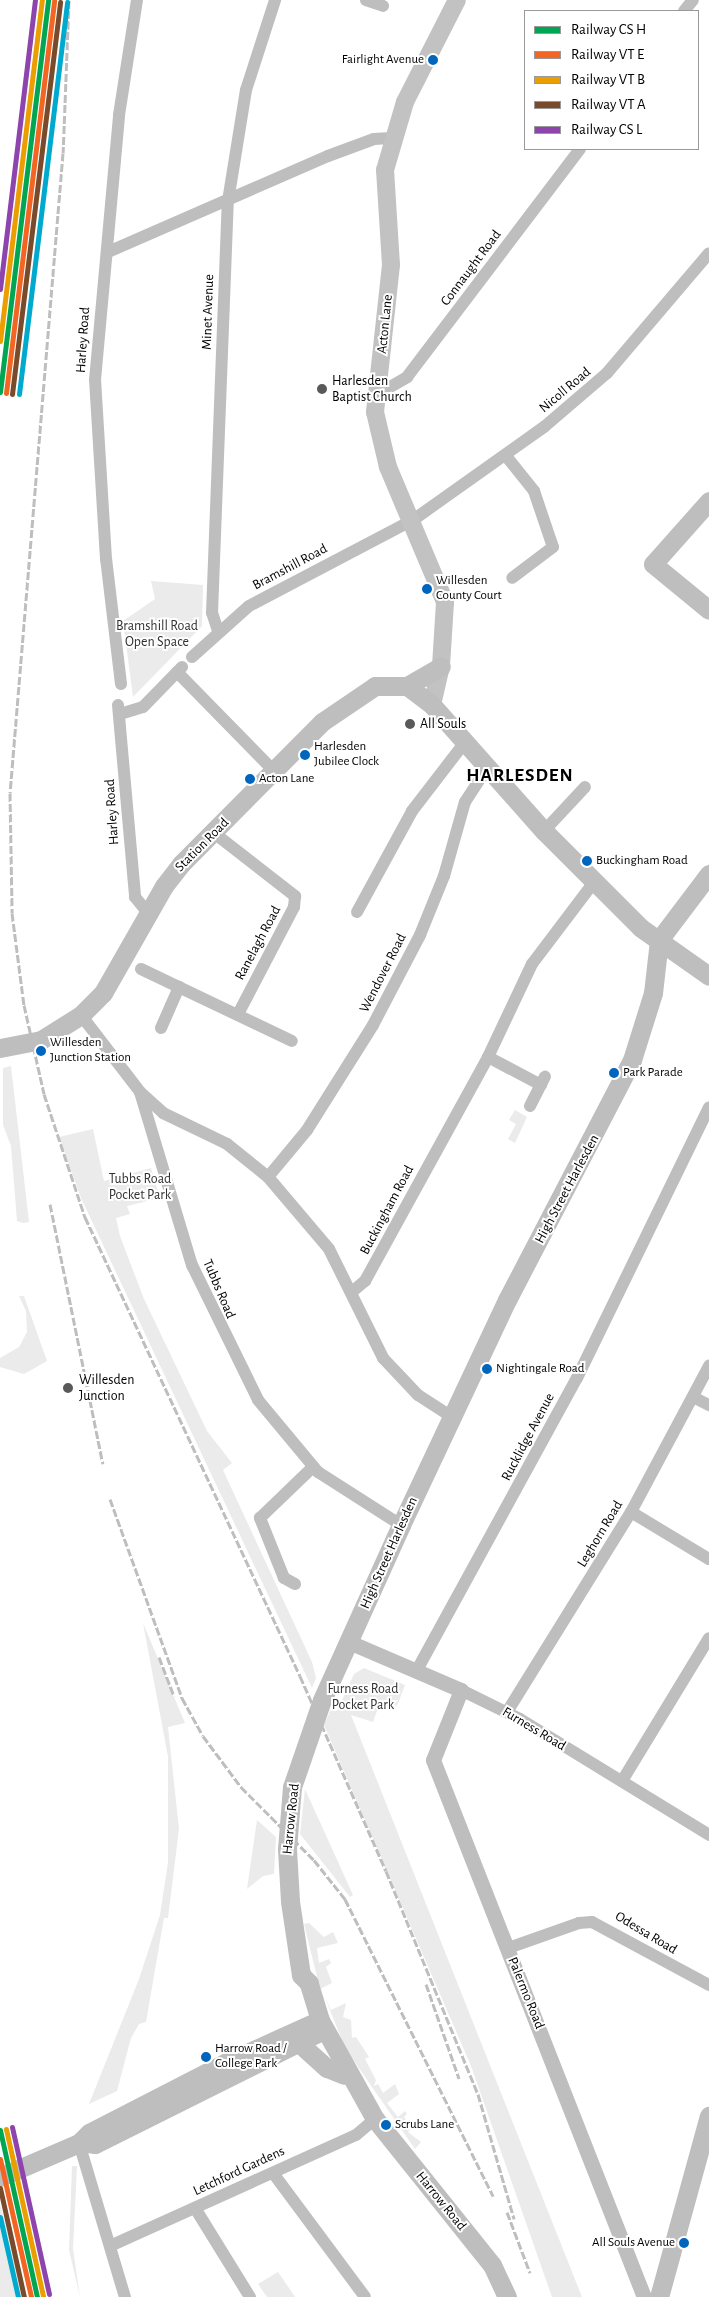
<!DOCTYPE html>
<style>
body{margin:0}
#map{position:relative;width:709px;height:2297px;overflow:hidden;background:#fff;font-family:"Alegreya Sans",sans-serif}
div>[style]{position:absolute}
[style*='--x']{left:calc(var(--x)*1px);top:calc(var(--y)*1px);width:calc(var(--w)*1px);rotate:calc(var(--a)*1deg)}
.green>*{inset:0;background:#ebebeb}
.minor>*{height:12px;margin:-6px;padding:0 6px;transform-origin:6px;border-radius:6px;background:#bebebe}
.tertiary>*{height:15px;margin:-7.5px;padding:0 7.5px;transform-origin:7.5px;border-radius:7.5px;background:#bebebe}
.secondary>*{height:18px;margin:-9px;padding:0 9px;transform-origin:9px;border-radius:9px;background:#c2c2c2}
.primary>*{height:19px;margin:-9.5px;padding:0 9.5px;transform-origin:9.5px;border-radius:9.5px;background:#bebebe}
.rail>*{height:3px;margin-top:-1.5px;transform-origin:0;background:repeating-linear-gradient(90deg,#bebebe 0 8px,transparent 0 10.5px)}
.rail-1>*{height:5px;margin:-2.5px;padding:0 2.5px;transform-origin:2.5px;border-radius:2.5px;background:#00a651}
.rail-2>*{height:5px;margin:-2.5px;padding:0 2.5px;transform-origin:2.5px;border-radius:2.5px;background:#f26522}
.rail-3>*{height:5px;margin:-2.5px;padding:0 2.5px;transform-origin:2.5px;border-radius:2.5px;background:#eb9e00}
.rail-4>*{height:5px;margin:-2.5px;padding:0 2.5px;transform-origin:2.5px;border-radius:2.5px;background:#7a4b2a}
.rail-5>*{height:5px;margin:-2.5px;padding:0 2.5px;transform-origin:2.5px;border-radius:2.5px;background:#8e44ad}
.rail-6>*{height:5px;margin:-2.5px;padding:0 2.5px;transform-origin:2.5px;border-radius:2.5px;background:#00a9ce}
.dots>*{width:14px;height:14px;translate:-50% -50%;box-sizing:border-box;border:2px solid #fff;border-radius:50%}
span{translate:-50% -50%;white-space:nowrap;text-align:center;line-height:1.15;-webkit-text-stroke:4px #fff;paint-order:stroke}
.bus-label{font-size:13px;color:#000}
.right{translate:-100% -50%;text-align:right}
.left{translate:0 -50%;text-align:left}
.street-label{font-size:14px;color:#000}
.poi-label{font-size:14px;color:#000}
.park-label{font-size:14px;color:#313131}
.district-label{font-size:19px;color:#000;font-weight:700;letter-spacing:1px}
.legend{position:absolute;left:524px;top:10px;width:175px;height:140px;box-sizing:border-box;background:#fff;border:1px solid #999;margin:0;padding:6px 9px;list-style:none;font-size:15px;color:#000}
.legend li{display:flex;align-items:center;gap:10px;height:25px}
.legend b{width:25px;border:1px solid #999}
</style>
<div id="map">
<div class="green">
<div style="clip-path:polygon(151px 581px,203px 585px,202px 626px,133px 697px,123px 621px,155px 599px)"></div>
<div style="clip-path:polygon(11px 1066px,29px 1222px,23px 1223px,17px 1221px,11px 1146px,3px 1125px,3px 1068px)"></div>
<div style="clip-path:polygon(515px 1110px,527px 1117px,515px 1143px,508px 1139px,516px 1124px,509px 1120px)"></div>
<div style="clip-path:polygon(93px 1129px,104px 1181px,151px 1168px,160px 1198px,127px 1206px,130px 1214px,116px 1218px,120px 1236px,144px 1299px,207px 1431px,232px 1463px,223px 1470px,312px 1662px,316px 1678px,312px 1688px,81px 1198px,59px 1137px)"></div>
<div style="clip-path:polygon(19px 1296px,24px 1296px,47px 1361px,24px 1374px,0 1367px,0 1358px,19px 1347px,27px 1332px,26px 1311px)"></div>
<div style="clip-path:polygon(143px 1623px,185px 1723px,168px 1727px,179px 1829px,168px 1918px,164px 1918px,146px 2022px,139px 2024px,131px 2038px,117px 2091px,89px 2104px,139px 1979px,160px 1915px,168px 1862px,168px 1757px)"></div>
<div style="clip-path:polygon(364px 1668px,405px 1685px,397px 1706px,381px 1700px,373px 1722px,351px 1715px,582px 2297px,552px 2297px,471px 2066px,324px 1725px,331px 1709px,337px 1711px,354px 1674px)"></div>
<div style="clip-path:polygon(305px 1789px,353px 1895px,350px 1897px,300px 1834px)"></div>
<div style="clip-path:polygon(257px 1820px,276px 1837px,274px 1874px,263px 1876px,247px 1889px)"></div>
<div style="clip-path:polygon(309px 1923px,324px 1937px,333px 1932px,338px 1943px,317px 1948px,319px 1963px,329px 1959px,331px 1963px,326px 1967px,332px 1983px,320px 1989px,304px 1924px)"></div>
<div style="clip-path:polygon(324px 1995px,331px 2010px,346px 2003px,343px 2017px,351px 2020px,352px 2038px,356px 2037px,369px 2057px,365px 2059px,376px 2080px,374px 2086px,378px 2084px,383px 2093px,395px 2084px,399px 2094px,387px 2103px,398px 2117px,405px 2111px,407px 2114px,404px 2117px,411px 2129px,408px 2132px,421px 2142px,415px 2149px,345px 2048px)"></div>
<div style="clip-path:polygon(72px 2166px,77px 2166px,73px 2249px,80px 2297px,69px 2250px)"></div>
<div style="clip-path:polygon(0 2204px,25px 2297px,0 2297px)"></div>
<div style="clip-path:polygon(278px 2272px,289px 2288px,295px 2297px,267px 2297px,258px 2284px)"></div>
</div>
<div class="minor">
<div style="--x:366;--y:0;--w:18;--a:19"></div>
<div style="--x:684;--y:11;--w:14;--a:-51"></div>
<div style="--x:108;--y:252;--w:240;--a:-23.6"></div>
<div style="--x:328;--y:156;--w:49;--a:-20.3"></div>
<div style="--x:374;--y:139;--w:17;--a:-3"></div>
<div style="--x:378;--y:394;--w:34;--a:-30"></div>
<div style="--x:407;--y:377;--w:286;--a:-52.8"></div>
<div style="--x:506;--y:456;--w:45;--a:51.3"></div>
<div style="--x:534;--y:491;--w:59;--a:71.3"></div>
<div style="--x:553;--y:547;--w:51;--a:142.9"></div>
<div style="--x:218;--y:631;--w:19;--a:-108"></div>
<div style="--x:212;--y:613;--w:412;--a:-87.8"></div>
<div style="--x:228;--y:201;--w:112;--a:-80.8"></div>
<div style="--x:246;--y:90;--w:95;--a:-72.1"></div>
<div style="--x:192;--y:657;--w:76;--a:-41.8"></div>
<div style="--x:249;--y:606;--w:185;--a:-27.7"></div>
<div style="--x:413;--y:520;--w:161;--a:-35.4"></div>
<div style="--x:544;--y:427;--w:83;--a:-40.6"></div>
<div style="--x:607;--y:373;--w:157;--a:-49.6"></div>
<div style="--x:177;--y:672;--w:140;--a:45.6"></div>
<div style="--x:121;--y:684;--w:126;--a:-96.8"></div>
<div style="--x:106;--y:559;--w:179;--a:-93.5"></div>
<div style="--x:95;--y:380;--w:266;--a:-84.8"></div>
<div style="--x:119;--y:115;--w:116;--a:-81.1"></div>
<div style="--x:118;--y:705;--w:193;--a:84.9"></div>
<div style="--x:135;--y:897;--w:21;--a:51"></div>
<div style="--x:120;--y:714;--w:24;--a:-17"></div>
<div style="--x:143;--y:707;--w:56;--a:-45.7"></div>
<div style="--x:544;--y:831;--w:60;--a:-47"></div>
<div style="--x:214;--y:833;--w:103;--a:37.9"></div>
<div style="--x:295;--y:896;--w:11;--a:95"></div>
<div style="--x:294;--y:907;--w:121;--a:117.6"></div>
<div style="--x:357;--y:912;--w:115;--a:-61.4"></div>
<div style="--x:412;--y:811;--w:88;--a:-52.4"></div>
<div style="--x:141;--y:969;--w:167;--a:25.5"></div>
<div style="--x:81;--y:1015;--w:97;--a:52.5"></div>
<div style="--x:140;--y:1092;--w:181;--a:73.3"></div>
<div style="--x:192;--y:1265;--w:150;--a:63.9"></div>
<div style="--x:258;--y:1400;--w:94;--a:50.2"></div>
<div style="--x:318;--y:1472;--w:98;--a:32.6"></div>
<div style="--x:161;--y:1028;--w:45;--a:-66.3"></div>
<div style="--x:488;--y:1057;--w:60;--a:27.8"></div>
<div style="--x:140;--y:1092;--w:31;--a:42"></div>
<div style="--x:163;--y:1113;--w:71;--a:25.8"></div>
<div style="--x:227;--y:1144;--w:53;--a:38.8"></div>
<div style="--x:268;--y:1177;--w:94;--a:49.7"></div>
<div style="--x:329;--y:1249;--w:122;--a:63.6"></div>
<div style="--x:383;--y:1358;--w:51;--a:46.6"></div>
<div style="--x:418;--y:1395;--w:40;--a:32.9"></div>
<div style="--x:530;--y:1106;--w:33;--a:-63"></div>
<div style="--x:268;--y:1177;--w:61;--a:-50.3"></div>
<div style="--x:307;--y:1130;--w:124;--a:-57.8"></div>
<div style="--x:373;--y:1025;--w:102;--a:-62.4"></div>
<div style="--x:420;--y:935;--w:64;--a:-67.9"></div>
<div style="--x:444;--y:876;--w:77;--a:-74.2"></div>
<div style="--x:465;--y:802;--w:44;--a:-57"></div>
<div style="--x:353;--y:1291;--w:16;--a:-40"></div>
<div style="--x:365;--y:1281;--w:256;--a:-61.2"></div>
<div style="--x:488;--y:1057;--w:103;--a:-64.7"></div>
<div style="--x:532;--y:964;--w:103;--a:-52.9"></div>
<div style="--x:695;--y:1398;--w:16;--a:27"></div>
<div style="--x:631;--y:1512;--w:91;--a:31.1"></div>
<div style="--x:295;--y:1584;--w:13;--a:-151"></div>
<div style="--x:284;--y:1578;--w:65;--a:-111.8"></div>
<div style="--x:260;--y:1518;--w:74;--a:-43.9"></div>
<div style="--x:417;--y:1670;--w:333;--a:-61.3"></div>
<div style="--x:577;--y:1378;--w:301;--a:-64"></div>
<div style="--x:461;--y:1690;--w:66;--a:26.2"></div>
<div style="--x:520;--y:1719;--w:222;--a:31.5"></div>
<div style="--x:507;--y:1712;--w:235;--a:-58.2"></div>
<div style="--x:631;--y:1512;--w:166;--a:-61.9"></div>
<div style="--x:622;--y:1781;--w:167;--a:-58.7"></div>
<div style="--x:508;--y:1948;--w:75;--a:-19.4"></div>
<div style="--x:579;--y:1923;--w:13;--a:-4"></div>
<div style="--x:592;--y:1922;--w:133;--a:28.3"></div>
<div style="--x:79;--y:2143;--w:161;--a:73.4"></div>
<div style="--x:273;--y:2173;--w:154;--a:53.4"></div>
<div style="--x:195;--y:2208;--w:105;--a:58.3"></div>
<div style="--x:110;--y:2246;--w:270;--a:-24.3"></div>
<div style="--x:356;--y:2135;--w:25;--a:-40"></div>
</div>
<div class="tertiary">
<div style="--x:349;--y:1642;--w:122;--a:23.2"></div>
<div style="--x:461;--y:1690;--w:75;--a:111.8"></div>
<div style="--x:433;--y:1760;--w:577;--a:68.55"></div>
</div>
<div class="secondary">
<div style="--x:432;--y:705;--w:40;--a:-77"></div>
<div style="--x:441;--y:666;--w:64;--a:-86.4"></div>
<div style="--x:445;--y:602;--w:147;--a:-112.9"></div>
<div style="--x:388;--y:467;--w:57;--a:-103.3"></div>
<div style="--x:375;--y:412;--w:148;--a:-83.8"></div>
<div style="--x:391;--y:265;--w:95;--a:-93.6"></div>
<div style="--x:385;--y:170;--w:71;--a:-73.6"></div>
<div style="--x:405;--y:102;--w:114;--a:-63"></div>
</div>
<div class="primary">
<div style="--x:709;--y:501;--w:84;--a:131.6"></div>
<div style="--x:653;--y:564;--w:72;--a:39.4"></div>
<div style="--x:407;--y:686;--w:39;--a:-30"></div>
<div style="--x:0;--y:1048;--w:42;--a:-11"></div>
<div style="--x:41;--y:1040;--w:47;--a:-32"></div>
<div style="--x:81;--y:1015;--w:31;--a:-45"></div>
<div style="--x:103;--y:993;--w:123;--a:-60.3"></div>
<div style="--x:164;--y:886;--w:28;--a:-52"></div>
<div style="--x:181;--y:864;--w:200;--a:-45.2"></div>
<div style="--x:322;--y:722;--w:64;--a:-34.2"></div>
<div style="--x:375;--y:686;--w:32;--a:0"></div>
<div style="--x:407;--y:686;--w:31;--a:37"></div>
<div style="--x:432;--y:705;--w:169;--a:48.4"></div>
<div style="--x:544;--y:831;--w:137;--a:45"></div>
<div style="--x:641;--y:928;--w:83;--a:35.2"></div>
<div style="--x:300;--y:2044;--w:36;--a:42"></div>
<div style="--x:327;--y:2068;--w:18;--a:22"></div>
<div style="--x:82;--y:2142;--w:13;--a:9"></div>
<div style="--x:95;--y:2144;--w:256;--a:-26.5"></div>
<div style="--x:0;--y:2177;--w:86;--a:-23.3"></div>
<div style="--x:79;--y:2143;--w:14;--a:-45"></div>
<div style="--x:89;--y:2133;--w:153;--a:-27.2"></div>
<div style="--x:225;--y:2063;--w:104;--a:-24.4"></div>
<div style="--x:507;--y:2297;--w:35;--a:-115"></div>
<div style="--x:492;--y:2265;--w:187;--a:-128.7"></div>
<div style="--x:375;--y:2119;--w:113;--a:-119.1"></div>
<div style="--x:320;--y:2020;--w:39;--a:-107"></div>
<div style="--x:309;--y:1983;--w:11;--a:-135"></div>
<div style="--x:301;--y:1975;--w:75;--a:-98.5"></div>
<div style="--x:290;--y:1901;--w:52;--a:-93.3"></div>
<div style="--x:287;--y:1849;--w:62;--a:-85.4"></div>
<div style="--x:292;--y:1787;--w:92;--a:-71"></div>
<div style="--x:322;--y:1700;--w:192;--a:-65.7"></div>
<div style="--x:401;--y:1525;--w:249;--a:-64.8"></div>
<div style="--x:507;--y:1300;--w:271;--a:-62.5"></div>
<div style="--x:632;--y:1060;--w:70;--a:-72.6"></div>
<div style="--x:653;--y:993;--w:53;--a:-83.5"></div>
<div style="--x:659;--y:940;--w:83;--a:-52.9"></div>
<div style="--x:659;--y:2297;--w:188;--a:-74.6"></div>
</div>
<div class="rail">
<div style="--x:69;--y:0;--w:153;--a:92.2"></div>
<div style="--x:63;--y:153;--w:642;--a:94.73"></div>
<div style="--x:10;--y:793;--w:120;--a:89"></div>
<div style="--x:12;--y:913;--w:93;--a:82.6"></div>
<div style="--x:24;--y:1005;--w:91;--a:77.3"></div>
<div style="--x:44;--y:1094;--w:130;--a:71.6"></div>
<div style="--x:85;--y:1217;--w:507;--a:64.9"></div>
<div style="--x:300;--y:1676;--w:213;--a:66.2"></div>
<div style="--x:386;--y:1871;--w:241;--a:67.6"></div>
<div style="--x:478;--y:2094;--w:130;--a:73.9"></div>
<div style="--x:50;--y:1204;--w:265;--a:78.5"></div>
<div style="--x:110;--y:1499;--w:212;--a:70.1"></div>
<div style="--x:182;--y:1698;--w:43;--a:61.1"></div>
<div style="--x:203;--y:1736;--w:64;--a:53.3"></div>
<div style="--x:241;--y:1787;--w:103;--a:45"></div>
<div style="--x:314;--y:1860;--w:50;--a:51.5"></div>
<div style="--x:345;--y:1899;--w:332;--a:63.5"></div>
<div style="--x:159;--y:1657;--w:42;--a:69"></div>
<div style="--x:426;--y:1984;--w:100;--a:70.7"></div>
<div style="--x:507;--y:2212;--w:65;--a:69.3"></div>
</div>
<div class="rail-1">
<div style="--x:0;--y:392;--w:395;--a:-83"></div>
<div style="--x:0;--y:2130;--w:171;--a:77.5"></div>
</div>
<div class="rail-2">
<div style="--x:6;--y:393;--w:395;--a:-83"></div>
<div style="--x:0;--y:2159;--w:141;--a:77.3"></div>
</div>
<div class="rail-3">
<div style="--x:0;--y:341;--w:344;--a:-83"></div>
<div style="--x:6;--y:2129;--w:171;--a:77.5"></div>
</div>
<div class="rail-4">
<div style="--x:12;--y:394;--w:395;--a:-83"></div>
<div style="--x:0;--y:2188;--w:112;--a:77.6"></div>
</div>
<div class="rail-5">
<div style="--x:0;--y:289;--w:291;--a:-83.1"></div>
<div style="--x:12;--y:2127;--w:171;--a:77.5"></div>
</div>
<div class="rail-6">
<div style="--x:19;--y:394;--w:395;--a:-83"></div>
<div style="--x:0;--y:2217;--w:82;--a:77.3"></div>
</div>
<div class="dots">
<div style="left:433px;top:60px;background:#0065bd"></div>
<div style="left:322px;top:389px;background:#595959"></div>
<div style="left:427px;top:589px;background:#0065bd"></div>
<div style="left:410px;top:724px;background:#595959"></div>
<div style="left:305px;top:755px;background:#0065bd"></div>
<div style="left:250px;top:779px;background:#0065bd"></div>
<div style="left:587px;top:861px;background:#0065bd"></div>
<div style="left:41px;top:1051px;background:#0065bd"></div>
<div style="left:614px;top:1073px;background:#0065bd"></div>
<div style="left:487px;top:1369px;background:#0065bd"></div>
<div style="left:68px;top:1388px;background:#595959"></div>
<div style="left:206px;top:2057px;background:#0065bd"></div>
<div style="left:386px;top:2125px;background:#0065bd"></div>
<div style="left:684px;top:2243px;background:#0065bd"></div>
</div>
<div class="bus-label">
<span class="right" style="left:424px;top:60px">Fairlight Avenue</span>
<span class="left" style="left:436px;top:589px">Willesden<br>County Court</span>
<span class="left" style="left:314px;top:755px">Harlesden<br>Jubilee Clock</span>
<span class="left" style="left:259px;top:779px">Acton Lane</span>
<span class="left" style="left:596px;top:861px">Buckingham Road</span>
<span class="left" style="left:50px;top:1051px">Willesden<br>Junction Station</span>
<span class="left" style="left:623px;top:1073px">Park Parade</span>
<span class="left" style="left:496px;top:1369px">Nightingale Road</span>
<span class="left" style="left:215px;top:2057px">Harrow Road /<br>College Park</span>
<span class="left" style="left:395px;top:2125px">Scrubs Lane</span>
<span class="right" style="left:675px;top:2243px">All Souls Avenue</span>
</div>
<div class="street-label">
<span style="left:471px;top:268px;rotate:-53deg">Connaught Road</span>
<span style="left:208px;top:312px;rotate:-88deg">Minet Avenue</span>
<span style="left:385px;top:324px;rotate:-84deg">Acton Lane</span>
<span style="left:83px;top:340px;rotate:-86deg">Harley Road</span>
<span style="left:565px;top:390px;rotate:-40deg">Nicoll Road</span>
<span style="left:290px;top:567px;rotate:-28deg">Bramshill Road</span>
<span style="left:112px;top:812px;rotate:-94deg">Harley Road</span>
<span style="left:202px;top:845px;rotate:-45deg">Station Road</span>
<span style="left:258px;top:943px;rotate:-62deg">Ranelagh Road</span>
<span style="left:383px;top:973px;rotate:-63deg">Wendover Road</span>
<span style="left:567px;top:1189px;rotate:-62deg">High Street Harlesden</span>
<span style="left:387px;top:1210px;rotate:-62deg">Buckingham Road</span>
<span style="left:219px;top:1289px;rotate:67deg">Tubbs Road</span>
<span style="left:528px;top:1437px;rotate:-62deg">Rucklidge Avenue</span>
<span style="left:600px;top:1534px;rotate:-59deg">Leghorn Road</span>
<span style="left:389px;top:1553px;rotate:-66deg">High Street Harlesden</span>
<span style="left:534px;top:1729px;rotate:31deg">Furness Road</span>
<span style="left:291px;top:1819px;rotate:-84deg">Harrow Road</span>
<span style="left:646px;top:1933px;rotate:31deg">Odessa Road</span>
<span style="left:526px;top:1993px;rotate:68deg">Palermo Road</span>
<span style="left:239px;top:2171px;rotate:-25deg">Letchford Gardens</span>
<span style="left:441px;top:2201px;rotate:51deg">Harrow Road</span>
</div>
<div class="poi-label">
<span class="left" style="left:332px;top:389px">Harlesden<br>Baptist Church</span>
<span class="left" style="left:420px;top:724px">All Souls</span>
<span class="left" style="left:79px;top:1388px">Willesden<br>Junction</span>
</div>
<div class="park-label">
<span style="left:157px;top:634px">Bramshill Road<br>Open Space</span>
<span style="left:140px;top:1187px">Tubbs Road<br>Pocket Park</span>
<span style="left:363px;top:1697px">Furness Road<br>Pocket Park</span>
</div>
<div class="district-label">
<span style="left:520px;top:776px">HARLESDEN</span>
</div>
<ul class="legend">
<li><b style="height:6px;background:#00a651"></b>Railway CS H</li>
<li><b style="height:6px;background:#f26522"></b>Railway VT E</li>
<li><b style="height:6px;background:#eb9e00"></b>Railway VT B</li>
<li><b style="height:6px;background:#7a4b2a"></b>Railway VT A</li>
<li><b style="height:6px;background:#8e44ad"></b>Railway CS L</li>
</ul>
</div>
